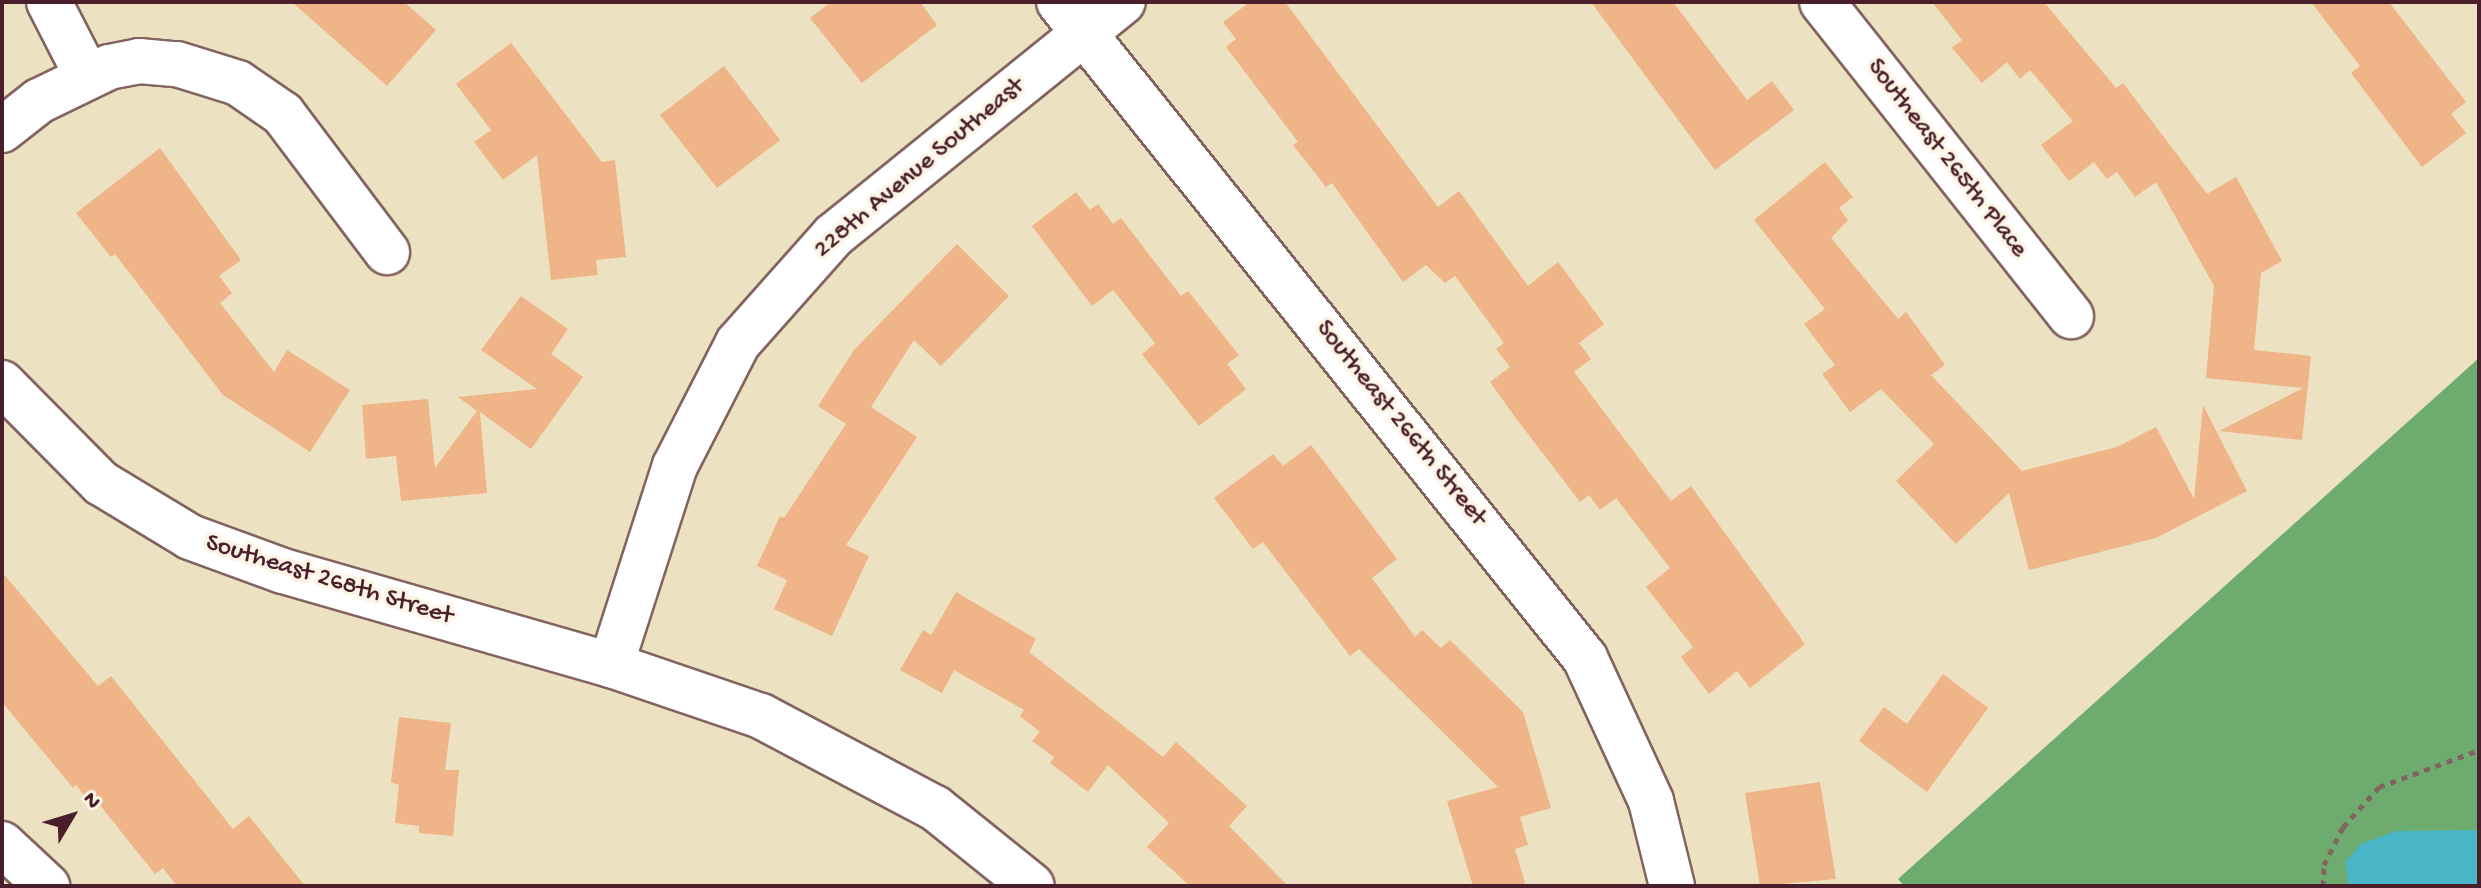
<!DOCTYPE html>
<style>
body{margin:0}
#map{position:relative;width:2481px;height:888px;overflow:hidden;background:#ece2c1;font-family:"Gochi Hand",sans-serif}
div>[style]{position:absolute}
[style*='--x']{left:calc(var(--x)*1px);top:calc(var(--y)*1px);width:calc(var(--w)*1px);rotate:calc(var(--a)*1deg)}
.forest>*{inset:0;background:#6dac6e}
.water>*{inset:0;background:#4bb5c8}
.building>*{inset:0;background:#efb487}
.path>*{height:5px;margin-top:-2.5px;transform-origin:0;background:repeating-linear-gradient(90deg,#836360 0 6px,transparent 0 12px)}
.roads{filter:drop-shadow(2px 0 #836360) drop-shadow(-2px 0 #836360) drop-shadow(0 2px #836360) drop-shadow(0 -2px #836360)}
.minor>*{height:44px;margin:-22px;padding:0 22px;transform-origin:22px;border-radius:22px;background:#fff}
span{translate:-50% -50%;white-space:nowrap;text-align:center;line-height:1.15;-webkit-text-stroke:7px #fcf5e5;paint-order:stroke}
.street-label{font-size:26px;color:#4a1f2b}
.frame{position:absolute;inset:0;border:4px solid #4a1f2b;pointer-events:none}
.north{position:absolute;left:32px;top:776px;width:80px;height:80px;-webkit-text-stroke:6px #fcf5e5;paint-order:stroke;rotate:52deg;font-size:22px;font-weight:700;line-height:32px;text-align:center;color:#4a1f2b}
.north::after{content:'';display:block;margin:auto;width:28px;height:36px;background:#4a1f2b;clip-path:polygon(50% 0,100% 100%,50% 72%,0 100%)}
</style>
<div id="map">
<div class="forest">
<div style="clip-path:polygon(2479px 358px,2479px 886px,1904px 886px,1898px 879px)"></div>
</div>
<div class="water">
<div style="clip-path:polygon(2479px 830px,2479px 886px,2349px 886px,2345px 862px,2361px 844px,2396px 831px)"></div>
</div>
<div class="building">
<div style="clip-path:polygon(292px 2px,404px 2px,436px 30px,387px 86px)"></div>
<div style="clip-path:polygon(831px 2px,920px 2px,937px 25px,862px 83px,810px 18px)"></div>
<div style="clip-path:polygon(1250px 2px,1285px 2px,1438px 207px,1459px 191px,1528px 286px,1558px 262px,1604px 324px,1579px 343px,1591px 359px,1574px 372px,1671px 501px,1691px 486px,1805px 644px,1750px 688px,1737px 671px,1709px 694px,1681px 657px,1693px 647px,1646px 587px,1670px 568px,1616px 498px,1600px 510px,1589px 495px,1580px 502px,1515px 417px,1490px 382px,1510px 367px,1496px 349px,1504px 343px,1455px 276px,1445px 283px,1426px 265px,1403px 282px,1332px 183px,1326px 187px,1293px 145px,1298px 142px,1226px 47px,1236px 39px,1223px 22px)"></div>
<div style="clip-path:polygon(1591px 2px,1673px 2px,1747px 100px,1772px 81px,1794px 110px,1715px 170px)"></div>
<div style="clip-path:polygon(1932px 2px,2044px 2px,2116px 88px,2123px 83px,2207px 194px,2236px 177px,2282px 261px,2261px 273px,2254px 350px,2311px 356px,2302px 440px,2219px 431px,2303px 388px,2206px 378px,2214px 286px,2156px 182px,2135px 197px,2117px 172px,2107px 179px,2094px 162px,2069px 181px,2041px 145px,2073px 121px,2030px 70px,2020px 79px,2007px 62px,1982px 83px,1952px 48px,1962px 40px)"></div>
<div style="clip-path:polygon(2311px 2px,2389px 2px,2466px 102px,2451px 114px,2466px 133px,2422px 167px,2351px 73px,2360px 66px)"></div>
<div style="clip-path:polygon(511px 43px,602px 162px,615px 160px,626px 257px,596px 260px,598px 275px,551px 280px,537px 155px,503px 180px,474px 142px,491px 130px,456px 84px)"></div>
<div style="clip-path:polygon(724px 66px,780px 140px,717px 188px,660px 115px)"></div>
<div style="clip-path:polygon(160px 148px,241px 260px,219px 276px,232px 293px,220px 303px,274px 372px,287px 350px,350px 390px,310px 452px,223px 395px,115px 254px,111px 257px,76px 213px)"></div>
<div style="clip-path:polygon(1825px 162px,1853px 197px,1839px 208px,1848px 220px,1831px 238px,1898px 319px,1906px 312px,1945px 365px,1931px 375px,2022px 471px,2117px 447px,2156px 427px,2194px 499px,2203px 405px,2247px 491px,2156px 538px,2029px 570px,2009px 493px,1956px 544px,1896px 481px,1934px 444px,1881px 389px,1850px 412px,1822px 374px,1835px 365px,1804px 324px,1825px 309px,1754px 220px)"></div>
<div style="clip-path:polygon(1076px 192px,1090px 210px,1098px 204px,1113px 224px,1121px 218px,1181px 296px,1188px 291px,1239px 355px,1227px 364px,1246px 389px,1199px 426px,1142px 354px,1155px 343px,1113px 290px,1092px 306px,1032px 226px)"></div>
<div style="clip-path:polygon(957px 244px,1009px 296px,941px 366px,914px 340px,871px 407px,917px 437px,846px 545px,869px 556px,832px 636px,774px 609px,787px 580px,757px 566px,780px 516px,784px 518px,846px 424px,818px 406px,854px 350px)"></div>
<div style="clip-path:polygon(521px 296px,568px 329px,551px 354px,583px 377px,531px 449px,480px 412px,487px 493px,401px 501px,396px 456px,366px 459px,362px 405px,428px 399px,435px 468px,477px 411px,458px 397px,537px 389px,481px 350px)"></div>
<div style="clip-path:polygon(1311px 445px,1397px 559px,1372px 578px,1415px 637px,1422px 630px,1441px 648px,1450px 640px,1523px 712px,1551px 808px,1520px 817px,1528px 845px,1515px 849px,1526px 886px,1473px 886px,1447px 801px,1498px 787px,1359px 649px,1350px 656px,1263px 542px,1253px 549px,1214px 498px,1273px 454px,1283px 466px)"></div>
<div style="clip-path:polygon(2px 572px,98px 686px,111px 676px,233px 829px,249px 816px,305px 886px,177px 886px,163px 868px,155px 874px,95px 799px,90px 803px,76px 785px,73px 788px,2px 702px)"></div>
<div style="clip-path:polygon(956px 592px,1036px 639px,1029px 652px,1163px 757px,1176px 742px,1247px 806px,1229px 826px,1288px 886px,1190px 886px,1147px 847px,1169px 823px,1108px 765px,1088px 792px,1050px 763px,1054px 757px,1032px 741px,1040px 732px,1020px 716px,1024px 710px,954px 670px,942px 693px,900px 670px,923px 630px,931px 635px)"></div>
<div style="clip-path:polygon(1943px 674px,1988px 708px,1927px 792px,1859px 741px,1884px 707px,1907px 724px)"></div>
<div style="clip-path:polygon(399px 717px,451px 723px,445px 770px,459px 770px,453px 836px,419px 833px,419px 826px,395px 823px,399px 785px,391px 782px)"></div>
<div style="clip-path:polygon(1820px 782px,1836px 879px,1760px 886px,1745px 793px)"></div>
</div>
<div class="path">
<div style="--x:2323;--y:886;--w:21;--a:-87"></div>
<div style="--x:2324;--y:865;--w:42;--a:-63.4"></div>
<div style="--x:2343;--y:827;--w:54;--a:-48"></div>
<div style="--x:2379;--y:787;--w:107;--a:-20.3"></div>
</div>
<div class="roads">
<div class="minor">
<div style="--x:49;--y:2;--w:83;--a:62.8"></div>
<div style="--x:1059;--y:2;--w:841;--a:51.28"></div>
<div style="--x:1585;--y:658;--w:157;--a:65.2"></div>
<div style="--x:1651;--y:801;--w:88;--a:76.1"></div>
<div style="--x:1822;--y:2;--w:401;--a:51.6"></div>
<div style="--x:2;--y:130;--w:47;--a:-38.1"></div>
<div style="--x:39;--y:101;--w:78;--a:-25.9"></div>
<div style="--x:109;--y:67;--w:31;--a:-11"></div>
<div style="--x:139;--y:61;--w:38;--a:5"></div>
<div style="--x:177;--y:64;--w:64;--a:17.3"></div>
<div style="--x:238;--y:83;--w:55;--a:34.6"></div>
<div style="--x:283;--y:114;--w:173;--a:53"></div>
<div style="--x:2;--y:383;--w:141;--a:45.3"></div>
<div style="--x:101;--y:483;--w:104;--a:31.2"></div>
<div style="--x:190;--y:537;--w:99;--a:20.1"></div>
<div style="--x:283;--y:571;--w:341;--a:16"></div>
<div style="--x:611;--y:665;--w:158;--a:18.8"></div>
<div style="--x:761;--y:716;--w:197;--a:27.9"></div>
<div style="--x:935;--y:808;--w:124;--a:38.8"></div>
<div style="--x:611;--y:665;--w:209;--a:-72.2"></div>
<div style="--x:675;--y:466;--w:138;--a:-62.9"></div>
<div style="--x:738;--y:343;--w:144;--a:-48.4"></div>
<div style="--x:834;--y:235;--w:371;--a:-38.9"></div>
<div style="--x:2;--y:844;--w:62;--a:43"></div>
</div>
</div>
<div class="street-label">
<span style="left:1946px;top:159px;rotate:52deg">Southeast 265th Place</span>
<span style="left:920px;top:169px;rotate:-40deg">228th Avenue Southeast</span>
<span style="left:1400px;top:424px;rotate:51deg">Southeast 266th Street</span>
<span style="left:329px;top:581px;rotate:17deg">Southeast 268th Street</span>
</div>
<div class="frame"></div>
<div class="north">N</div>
</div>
